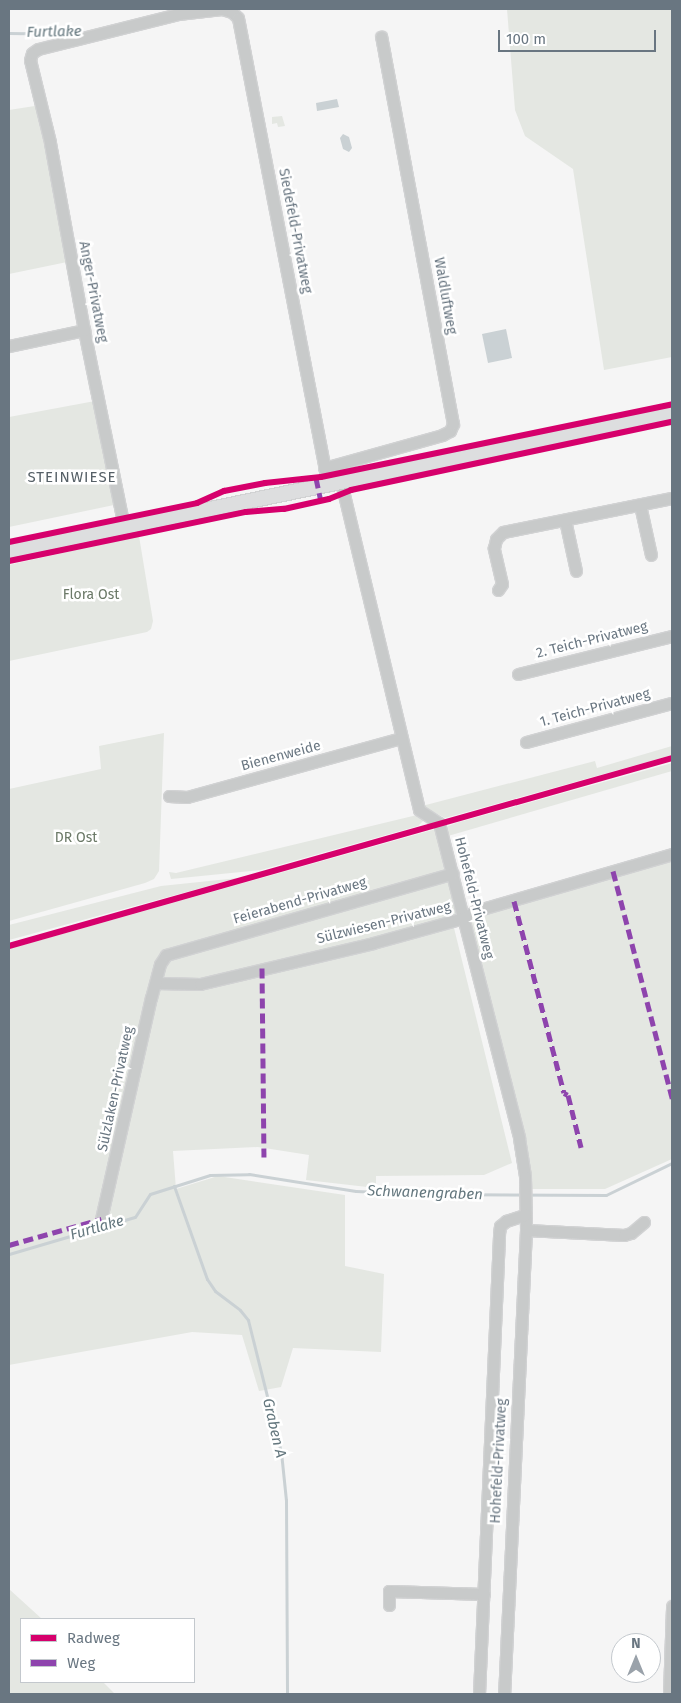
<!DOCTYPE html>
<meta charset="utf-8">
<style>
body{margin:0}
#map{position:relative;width:681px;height:1703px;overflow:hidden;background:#f5f5f5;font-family:"Fira Sans",sans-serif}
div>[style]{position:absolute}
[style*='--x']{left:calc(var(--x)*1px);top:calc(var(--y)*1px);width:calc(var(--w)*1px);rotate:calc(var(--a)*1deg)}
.green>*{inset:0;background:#e4e7e2}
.water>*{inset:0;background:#cad1d4}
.stream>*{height:3px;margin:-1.5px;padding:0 1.5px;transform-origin:1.5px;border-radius:1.5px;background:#cad1d4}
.roads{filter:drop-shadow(1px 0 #d1d2d3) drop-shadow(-1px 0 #d1d2d3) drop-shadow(0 1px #d1d2d3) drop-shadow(0 -1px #d1d2d3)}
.minor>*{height:11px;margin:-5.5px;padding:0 5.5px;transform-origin:5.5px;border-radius:5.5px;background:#c8caca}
.major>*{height:14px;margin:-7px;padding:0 7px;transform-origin:7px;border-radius:7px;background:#dddedf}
.quiet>*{height:5px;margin-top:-2.5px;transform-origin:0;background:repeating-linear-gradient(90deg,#8e44ad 0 10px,transparent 0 15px)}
.cycleway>*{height:6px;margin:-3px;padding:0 3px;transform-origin:3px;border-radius:3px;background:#d6006c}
span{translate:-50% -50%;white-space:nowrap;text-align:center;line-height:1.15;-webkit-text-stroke:5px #fff;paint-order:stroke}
.street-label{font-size:14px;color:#697681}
.park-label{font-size:14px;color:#6b7967}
.water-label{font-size:15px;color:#64777e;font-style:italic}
.neighbourhood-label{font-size:15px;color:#566067;letter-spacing:1px}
.frame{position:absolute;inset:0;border:10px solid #697681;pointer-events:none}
.legend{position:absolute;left:20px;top:1618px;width:175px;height:65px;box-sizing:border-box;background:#fff;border:1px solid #c3c8cd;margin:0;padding:6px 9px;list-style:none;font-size:15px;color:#697681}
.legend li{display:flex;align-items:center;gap:10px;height:25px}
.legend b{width:25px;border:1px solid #c3c8cd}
.north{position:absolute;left:611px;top:1633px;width:50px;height:50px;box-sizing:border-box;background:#fff;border:1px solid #c3c8cd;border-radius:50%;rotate:0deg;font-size:14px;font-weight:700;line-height:20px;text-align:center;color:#697681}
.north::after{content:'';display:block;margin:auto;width:18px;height:22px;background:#9aa2aa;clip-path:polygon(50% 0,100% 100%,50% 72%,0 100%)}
.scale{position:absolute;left:498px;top:30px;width:158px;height:22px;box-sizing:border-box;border:2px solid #697681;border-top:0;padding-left:6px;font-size:15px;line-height:18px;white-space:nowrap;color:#697681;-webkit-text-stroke:4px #fff;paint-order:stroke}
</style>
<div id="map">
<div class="green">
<div style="clip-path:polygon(507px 9px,672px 9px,672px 357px,604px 370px,573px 169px,525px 136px,515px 110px)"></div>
<div style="clip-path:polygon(41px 105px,72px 261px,9px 274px,9px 110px)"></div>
<div style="clip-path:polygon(282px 116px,285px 126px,278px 127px,277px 123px,272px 124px,272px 117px)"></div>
<div style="clip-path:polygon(95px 401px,114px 505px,9px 527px,9px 417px)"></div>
<div style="clip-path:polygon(139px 536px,153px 621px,151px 629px,147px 632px,9px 661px,9px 565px)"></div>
<div style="clip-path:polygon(164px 733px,159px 871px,154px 879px,145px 883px,9px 921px,9px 789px,101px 769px,99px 746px)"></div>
<div style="clip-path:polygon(672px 746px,672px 755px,445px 818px,422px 806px,595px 761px,597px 768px)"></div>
<div style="clip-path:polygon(672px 763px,672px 771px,448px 836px,446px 827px,456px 823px)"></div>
<div style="clip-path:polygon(417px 815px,424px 820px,418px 826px,261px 870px,171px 879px,169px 872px,176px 873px)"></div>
<div style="clip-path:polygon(436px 829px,456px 911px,454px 928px,512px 1163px,484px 1175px,376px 1176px,376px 1188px,306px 1180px,309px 1155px,258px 1147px,173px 1151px,176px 1189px,218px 1176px,345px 1195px,345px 1266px,384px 1274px,381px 1352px,293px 1348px,281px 1387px,259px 1391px,242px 1335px,192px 1332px,9px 1365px,9px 949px)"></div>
<div style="clip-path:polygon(672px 858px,672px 1159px,605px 1189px,530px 1189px,528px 1155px,470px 922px,473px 917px)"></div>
<div style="clip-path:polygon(238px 878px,9px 940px,9px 925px,161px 886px)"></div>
<div style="clip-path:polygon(9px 1589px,42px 1619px,21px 1619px,21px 1682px,103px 1682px,115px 1694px,9px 1694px)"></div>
</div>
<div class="water">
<div style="clip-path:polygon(337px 99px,339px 107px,317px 111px,316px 103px)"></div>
<div style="clip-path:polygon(343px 134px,349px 137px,352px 148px,349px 152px,343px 149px,340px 138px)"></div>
<div style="clip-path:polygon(506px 329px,512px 358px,488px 363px,482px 334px)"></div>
</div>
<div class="stream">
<div style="--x:9;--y:33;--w:67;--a:0.9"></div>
<div style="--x:174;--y:1186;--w:99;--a:70.5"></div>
<div style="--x:207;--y:1279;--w:14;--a:56"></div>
<div style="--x:215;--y:1291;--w:31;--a:37"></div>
<div style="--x:240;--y:1310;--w:13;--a:51"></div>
<div style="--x:248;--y:1320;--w:136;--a:76"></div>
<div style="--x:281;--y:1452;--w:48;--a:84.1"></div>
<div style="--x:286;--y:1500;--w:194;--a:89.7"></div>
<div style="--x:9;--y:1254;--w:131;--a:-16.4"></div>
<div style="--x:135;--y:1217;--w:27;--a:-57"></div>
<div style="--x:150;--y:1194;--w:63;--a:-17.6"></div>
<div style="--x:210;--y:1175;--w:39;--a:-1"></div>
<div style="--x:249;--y:1174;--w:108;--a:9"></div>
<div style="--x:356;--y:1191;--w:69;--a:2.5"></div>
<div style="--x:425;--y:1194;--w:181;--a:0.3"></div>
<div style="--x:606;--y:1195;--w:73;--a:-25.9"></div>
</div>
<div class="roads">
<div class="minor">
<div style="--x:9;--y:346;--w:77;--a:-12"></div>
<div style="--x:324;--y:468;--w:123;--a:-15.6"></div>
<div style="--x:442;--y:435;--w:9;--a:-27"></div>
<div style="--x:450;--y:431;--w:8;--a:-67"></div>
<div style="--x:453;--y:424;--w:394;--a:-100.5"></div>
<div style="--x:341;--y:482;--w:337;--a:76.6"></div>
<div style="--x:419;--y:810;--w:24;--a:33"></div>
<div style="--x:439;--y:823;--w:325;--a:75.7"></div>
<div style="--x:519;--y:1138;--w:39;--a:81"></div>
<div style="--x:525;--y:1177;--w:53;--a:88.9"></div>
<div style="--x:526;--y:1230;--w:465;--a:92.7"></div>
<div style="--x:640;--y:505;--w:51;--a:77.6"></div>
<div style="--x:565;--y:520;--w:52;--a:77.8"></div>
<div style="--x:124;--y:527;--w:201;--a:-101.5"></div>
<div style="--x:84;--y:330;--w:191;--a:-100.3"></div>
<div style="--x:50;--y:142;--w:84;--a:-103.7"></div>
<div style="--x:30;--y:60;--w:7;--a:-74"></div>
<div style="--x:32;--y:53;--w:7;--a:-34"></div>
<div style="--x:38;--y:49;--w:144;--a:-14"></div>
<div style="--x:178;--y:14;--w:44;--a:-6.5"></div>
<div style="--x:222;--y:9;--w:10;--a:17"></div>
<div style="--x:232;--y:12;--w:8;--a:45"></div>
<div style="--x:238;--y:18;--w:476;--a:79.1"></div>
<div style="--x:498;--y:590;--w:7;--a:-56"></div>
<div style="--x:502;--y:584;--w:37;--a:-103"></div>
<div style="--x:494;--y:548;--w:9;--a:-77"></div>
<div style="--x:496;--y:539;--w:10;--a:-45"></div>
<div style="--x:503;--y:532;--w:172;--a:-11.4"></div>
<div style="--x:518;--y:674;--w:159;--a:-13.9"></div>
<div style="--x:526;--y:742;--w:151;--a:-15"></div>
<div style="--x:169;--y:796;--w:18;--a:3"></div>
<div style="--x:187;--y:797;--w:222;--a:-15.4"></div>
<div style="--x:156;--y:983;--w:44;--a:1.3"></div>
<div style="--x:200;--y:984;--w:178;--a:-13.3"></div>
<div style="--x:373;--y:943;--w:94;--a:-15.4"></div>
<div style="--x:464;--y:918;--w:13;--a:-32"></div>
<div style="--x:475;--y:911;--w:205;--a:-16.1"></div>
<div style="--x:101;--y:1219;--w:227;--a:-77.3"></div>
<div style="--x:151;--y:998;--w:35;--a:-75"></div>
<div style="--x:160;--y:964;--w:11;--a:-56"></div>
<div style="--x:166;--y:955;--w:298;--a:-15.9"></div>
<div style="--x:526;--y:1230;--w:98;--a:2.9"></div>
<div style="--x:624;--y:1235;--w:7;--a:-16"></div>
<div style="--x:631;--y:1233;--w:17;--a:-40"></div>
<div style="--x:389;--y:1605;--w:14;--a:-90"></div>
<div style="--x:389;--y:1591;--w:95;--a:1.8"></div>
<div style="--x:479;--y:1694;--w:460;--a:-87.5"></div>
<div style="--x:499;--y:1234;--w:8;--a:-83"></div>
<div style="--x:500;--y:1226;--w:8;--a:-40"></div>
<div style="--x:506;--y:1221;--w:20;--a:-18"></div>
<div style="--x:669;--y:1694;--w:88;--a:-88"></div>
</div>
<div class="major">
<div style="--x:9;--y:551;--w:677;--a:-11.76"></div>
</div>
</div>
<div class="quiet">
<div style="--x:316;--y:478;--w:24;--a:78"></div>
<div style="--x:613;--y:871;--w:235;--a:75.4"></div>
<div style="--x:514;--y:901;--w:198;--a:75.4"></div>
<div style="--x:564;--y:1093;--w:4;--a:27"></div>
<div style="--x:568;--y:1095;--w:54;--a:76"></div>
<div style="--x:262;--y:968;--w:189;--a:89.4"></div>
<div style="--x:9;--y:1245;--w:96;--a:-15.8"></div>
</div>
<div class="cycleway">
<div style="--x:9;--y:542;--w:192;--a:-11.7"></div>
<div style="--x:197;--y:503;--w:30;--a:-24"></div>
<div style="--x:224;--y:491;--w:42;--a:-11"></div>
<div style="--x:265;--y:483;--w:56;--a:-6.1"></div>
<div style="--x:321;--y:477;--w:359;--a:-11.7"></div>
<div style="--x:9;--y:561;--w:242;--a:-11.7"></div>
<div style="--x:246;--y:512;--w:38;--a:-5"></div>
<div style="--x:284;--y:509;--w:46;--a:-12.5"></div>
<div style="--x:329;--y:499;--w:24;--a:-22"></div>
<div style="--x:351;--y:490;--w:328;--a:-12"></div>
<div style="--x:9;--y:946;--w:689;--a:-15.83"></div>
</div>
<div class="street-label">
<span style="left:295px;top:231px;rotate:79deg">Siedefeld-Privatweg</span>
<span style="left:93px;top:292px;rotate:79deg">Anger-Privatweg</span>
<span style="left:445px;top:296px;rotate:80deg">Waldluftweg</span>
<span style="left:592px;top:640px;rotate:-14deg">2. Teich-Privatweg</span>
<span style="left:595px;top:708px;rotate:-15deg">1. Teich-Privatweg</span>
<span style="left:281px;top:756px;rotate:-15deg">Bienenweide</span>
<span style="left:474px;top:898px;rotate:76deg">Hohefeld-Privatweg</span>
<span style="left:300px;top:901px;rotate:-16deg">Feierabend-Privatweg</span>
<span style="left:384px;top:923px;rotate:-14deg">Sülzwiesen-Privatweg</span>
<span style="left:116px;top:1089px;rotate:-78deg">Sülzlaken-Privatweg</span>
<span style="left:499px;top:1461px;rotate:-87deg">Hohefeld-Privatweg</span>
</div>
<div class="park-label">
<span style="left:91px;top:595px">Flora Ost</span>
<span style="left:76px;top:838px">DR Ost</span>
</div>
<div class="water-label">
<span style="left:54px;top:32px;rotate:-1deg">Furtlake</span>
<span style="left:425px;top:1193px;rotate:2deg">Schwanengraben</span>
<span style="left:97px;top:1228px;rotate:-16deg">Furtlake</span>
<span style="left:274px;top:1428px;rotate:77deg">Graben A</span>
</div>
<div class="neighbourhood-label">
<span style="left:72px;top:478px">STEINWIESE</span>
</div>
<div class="frame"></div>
<ul class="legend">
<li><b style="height:6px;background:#d6006c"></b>Radweg</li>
<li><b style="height:6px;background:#8e44ad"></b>Weg</li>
</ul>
<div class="north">N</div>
<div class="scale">100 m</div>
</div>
